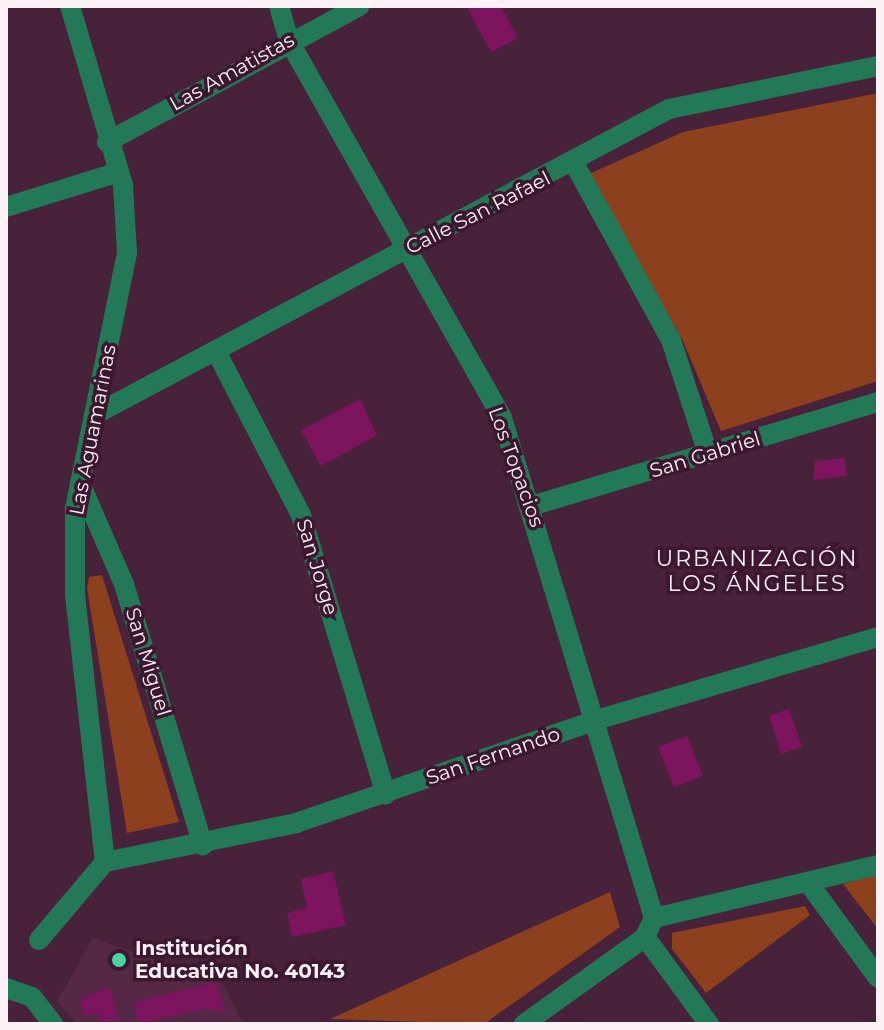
<!DOCTYPE html>
<meta charset="utf-8">
<style>
body{margin:0}
#map{position:relative;width:884px;height:1030px;overflow:hidden;background:#48213a;font-family:Montserrat,sans-serif}
div>[style]{position:absolute}
[style*='--x']{left:calc(var(--x)*1px);top:calc(var(--y)*1px);width:calc(var(--w)*1px);rotate:calc(var(--a)*1deg)}
.built>*{inset:0;background:#552845}
.green>*{inset:0;background:#8c401e}
.building>*{inset:0;background:#7c155e}
.minor>*{height:20px;margin:-10px;padding:0 10px;transform-origin:10px;border-radius:10px;background:#237857}
.dots>*{width:22px;height:22px;translate:-50% -50%;box-sizing:border-box;border:4px solid #3d172f;border-radius:50%}
span{translate:-50% -50%;white-space:nowrap;text-align:center;line-height:1.15;-webkit-text-stroke:7px #3d172f;paint-order:stroke}
.street-label{font-size:20px;color:#fcf1f7}
.poi-label{font-size:20px;color:#fcf1f7;font-weight:700}
.left{translate:0 -50%;text-align:left}
.neighbourhood-label{font-size:22px;color:#fcf1f7;letter-spacing:2px}
.frame{position:absolute;inset:0;border:8px solid #fcf1f7;pointer-events:none}
</style>
<div id="map">
<div class="built">
<div style="clip-path:polygon(93px 938px,222px 982px,243px 1024px,77px 1024px,57px 1001px)"></div>
</div>
<div class="green">
<div style="clip-path:polygon(878px 93px,878px 381px,721px 431px,682px 339px,589px 174px,683px 132px)"></div>
<div style="clip-path:polygon(102px 575px,179px 822px,127px 833px,87px 588px,89px 577px)"></div>
<div style="clip-path:polygon(878px 874px,878px 929px,843px 884px)"></div>
<div style="clip-path:polygon(610px 892px,620px 927px,484px 1024px,330px 1019px)"></div>
<div style="clip-path:polygon(805px 906px,810px 915px,706px 993px,672px 949px,672px 933px)"></div>
</div>
<div class="building">
<div style="clip-path:polygon(466px 6px,501px 6px,518px 38px,491px 52px)"></div>
<div style="clip-path:polygon(360px 399px,377px 435px,321px 466px,301px 430px)"></div>
<div style="clip-path:polygon(845px 458px,847px 476px,813px 480px,815px 461px)"></div>
<div style="clip-path:polygon(789px 709px,802px 747px,781px 754px,769px 716px)"></div>
<div style="clip-path:polygon(687px 736px,703px 776px,674px 787px,658px 747px)"></div>
<div style="clip-path:polygon(333px 871px,346px 925px,292px 937px,287px 913px,307px 908px,301px 879px)"></div>
<div style="clip-path:polygon(216px 982px,226px 1011px,202px 1009px,138px 1024px,134px 1002px)"></div>
<div style="clip-path:polygon(109px 986px,119px 1020px,101px 1024px,99px 1014px,84px 1016px,80px 1000px)"></div>
</div>
<div class="minor">
<div style="--x:70;--y:6;--w:187;--a:73.5"></div>
<div style="--x:123;--y:185;--w:68;--a:86.6"></div>
<div style="--x:127;--y:253;--w:261;--a:101.5"></div>
<div style="--x:75;--y:509;--w:86;--a:90"></div>
<div style="--x:75;--y:595;--w:269;--a:83.6"></div>
<div style="--x:279;--y:6;--w:36;--a:74"></div>
<div style="--x:289;--y:41;--w:433;--a:60.5"></div>
<div style="--x:502;--y:418;--w:523;--a:73.09"></div>
<div style="--x:107;--y:142;--w:287;--a:-28.3"></div>
<div style="--x:574;--y:163;--w:202;--a:61.3"></div>
<div style="--x:671;--y:340;--w:120;--a:72"></div>
<div style="--x:6;--y:207;--w:118;--a:-17.2"></div>
<div style="--x:217;--y:353;--w:182;--a:62.6"></div>
<div style="--x:301;--y:515;--w:292;--a:73.1"></div>
<div style="--x:96;--y:414;--w:649;--a:-28.03"></div>
<div style="--x:669;--y:109;--w:213;--a:-11.6"></div>
<div style="--x:80;--y:483;--w:110;--a:66.5"></div>
<div style="--x:124;--y:584;--w:273;--a:73.2"></div>
<div style="--x:531;--y:506;--w:362;--a:-16.7"></div>
<div style="--x:105;--y:862;--w:195;--a:-11.5"></div>
<div style="--x:296;--y:823;--w:317;--a:-18.9"></div>
<div style="--x:596;--y:720;--w:294;--a:-16.4"></div>
<div style="--x:810;--y:885;--w:115;--a:53.8"></div>
<div style="--x:645;--y:937;--w:108;--a:53.7"></div>
<div style="--x:39;--y:940;--w:102;--a:-49.8"></div>
<div style="--x:6;--y:988;--w:28;--a:19"></div>
<div style="--x:32;--y:997;--w:34;--a:52"></div>
<div style="--x:524;--y:1024;--w:149;--a:-35.7"></div>
<div style="--x:645;--y:937;--w:21;--a:-65"></div>
<div style="--x:654;--y:918;--w:230;--a:-13.3"></div>
</div>
<div class="dots">
<div style="left:119px;top:960px;background:#48d49d"></div>
</div>
<div class="street-label">
<span style="left:232px;top:72px;rotate:-29deg">Las Amatistas</span>
<span style="left:478px;top:213px;rotate:-27deg">Calle San Rafael</span>
<span style="left:93px;top:430px;rotate:-79deg">Las Aguamarinas</span>
<span style="left:705px;top:455px;rotate:-17deg">San Gabriel</span>
<span style="left:516px;top:467px;rotate:70deg">Los Topacios</span>
<span style="left:317px;top:567px;rotate:73deg">San Jorge</span>
<span style="left:148px;top:662px;rotate:73deg">San Miguel</span>
<span style="left:493px;top:756px;rotate:-19deg">San Fernando</span>
</div>
<div class="poi-label">
<span class="left" style="left:135px;top:960px">Institución<br>Educativa No. 40143</span>
</div>
<div class="neighbourhood-label">
<span style="left:757px;top:571px">URBANIZACIÓN<br>LOS ÁNGELES</span>
</div>
<div class="frame"></div>
</div>
